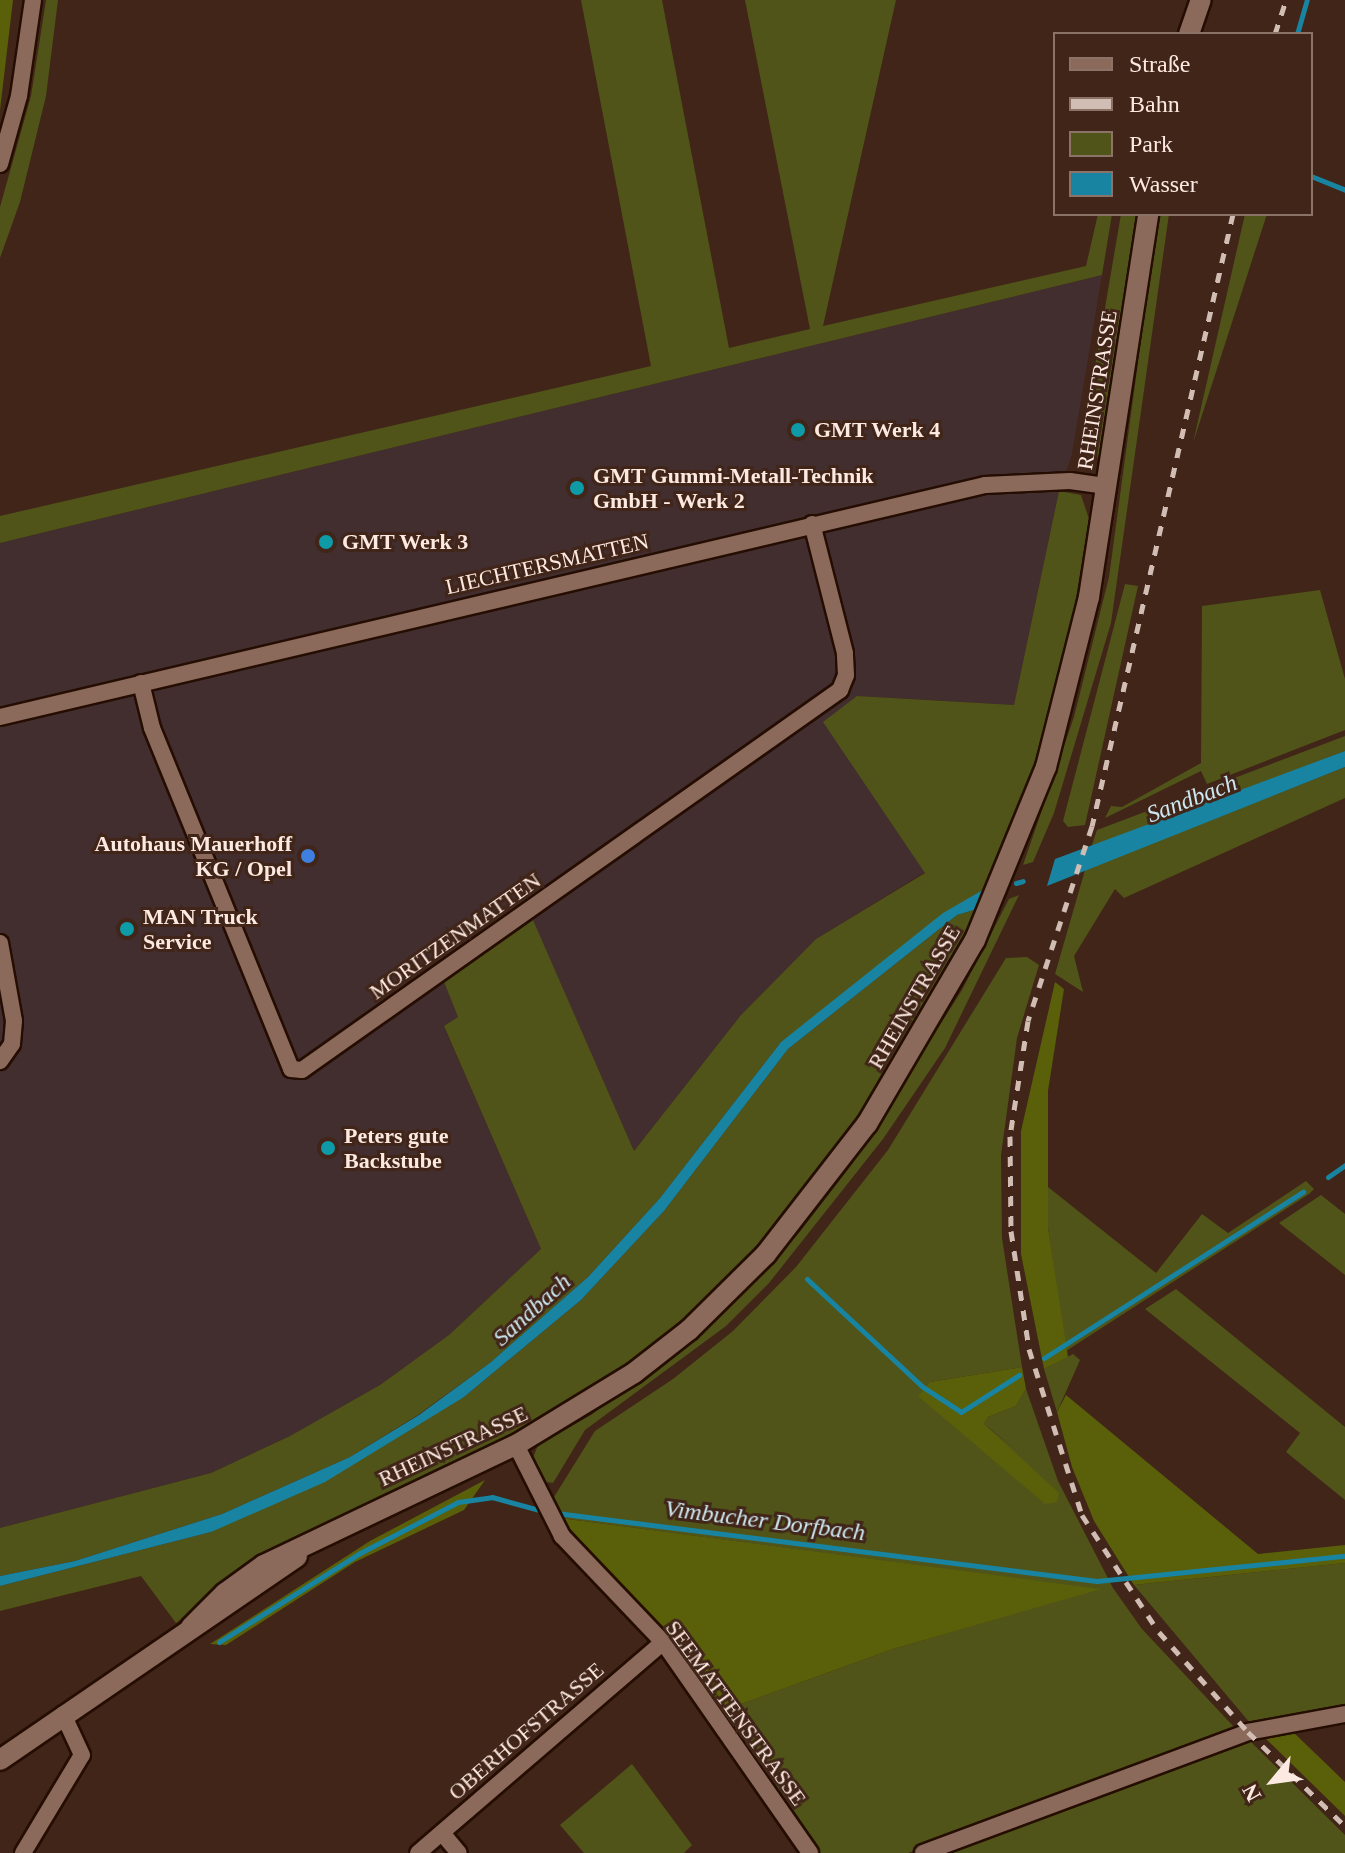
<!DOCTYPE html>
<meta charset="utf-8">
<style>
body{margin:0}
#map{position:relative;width:1345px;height:1853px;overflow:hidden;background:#402518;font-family:Georgia,serif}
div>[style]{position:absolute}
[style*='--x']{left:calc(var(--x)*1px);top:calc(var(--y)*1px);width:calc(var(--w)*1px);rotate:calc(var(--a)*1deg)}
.industrial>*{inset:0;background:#422e2e}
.green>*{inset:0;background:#505418}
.forest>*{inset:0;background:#5a5f0a}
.water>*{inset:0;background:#1884a1}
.stream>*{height:5px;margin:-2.5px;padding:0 2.5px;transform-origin:2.5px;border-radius:2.5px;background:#1884a1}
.roads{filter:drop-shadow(2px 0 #250d02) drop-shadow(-2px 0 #250d02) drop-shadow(0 2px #250d02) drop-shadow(0 -2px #250d02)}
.minor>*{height:16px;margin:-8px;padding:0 8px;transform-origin:8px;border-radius:8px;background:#8b6a5b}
.tertiary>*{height:20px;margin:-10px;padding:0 10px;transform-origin:10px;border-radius:10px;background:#8b6a5b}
.rail>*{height:5px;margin-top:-2.5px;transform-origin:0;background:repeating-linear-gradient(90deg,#d1bdb3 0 10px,transparent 0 20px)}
.dots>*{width:22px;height:22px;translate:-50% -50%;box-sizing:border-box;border:4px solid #402518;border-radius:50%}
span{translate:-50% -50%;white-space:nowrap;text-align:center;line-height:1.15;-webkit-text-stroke:6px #402518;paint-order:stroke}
.street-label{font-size:22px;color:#fce9e1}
.poi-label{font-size:22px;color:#fce9e1;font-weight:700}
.left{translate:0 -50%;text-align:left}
.right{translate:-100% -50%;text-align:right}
.water-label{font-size:24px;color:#cde7f1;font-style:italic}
.legend{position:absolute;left:1053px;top:32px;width:260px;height:184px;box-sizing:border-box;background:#402518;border:2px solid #8b7368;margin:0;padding:10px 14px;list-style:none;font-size:24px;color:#fce9e1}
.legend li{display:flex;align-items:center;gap:16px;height:40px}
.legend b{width:40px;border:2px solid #8b7368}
.north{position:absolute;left:1233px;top:1741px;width:80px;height:80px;-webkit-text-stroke:6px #402518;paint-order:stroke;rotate:241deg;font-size:22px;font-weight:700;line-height:32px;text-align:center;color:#fce9e1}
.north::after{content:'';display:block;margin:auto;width:28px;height:36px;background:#fce9e1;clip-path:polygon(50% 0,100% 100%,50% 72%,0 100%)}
</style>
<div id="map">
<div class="industrial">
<div style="clip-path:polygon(1102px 275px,1072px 454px,1059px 491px,1014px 705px,857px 696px,925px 872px,816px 939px,741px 1015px,634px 1151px,533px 921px,444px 982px,458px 1017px,444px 1027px,541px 1249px,449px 1335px,380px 1385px,290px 1436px,211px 1473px,0 1528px,0 543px)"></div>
</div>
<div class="green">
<div style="clip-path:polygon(46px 0,58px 0,46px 96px,20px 202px,0 258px,0 207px,31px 96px)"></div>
<div style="clip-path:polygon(581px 0,662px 0,729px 348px,810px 329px,745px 0,896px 0,823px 326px,1086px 266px,1098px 214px,1112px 214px,1102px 275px,0 543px,0 516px,651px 366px)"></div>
<div style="clip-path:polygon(1121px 214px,1141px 214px,1100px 455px,1084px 470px,1078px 466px)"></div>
<div style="clip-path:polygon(1158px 214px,1169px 214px,1111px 623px,1054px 813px,1033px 862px,1023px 865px,1074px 717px,1109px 577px)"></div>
<div style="clip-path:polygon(1245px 214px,1267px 214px,1193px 443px)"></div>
<div style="clip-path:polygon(1059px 491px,1081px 495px,1089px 519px,1063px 677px,1033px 781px,988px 887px,781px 1042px,660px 1198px,588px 1277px,491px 1362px,418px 1415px,350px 1457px,222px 1514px,75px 1561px,0 1576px,0 1528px,211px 1473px,290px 1436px,380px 1385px,449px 1335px,541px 1249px,444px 1026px,458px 1017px,444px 982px,533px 920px,634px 1151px,741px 1015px,816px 939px,925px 873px,823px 722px,857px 696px,1014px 705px)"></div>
<div style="clip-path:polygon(1125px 584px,1138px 586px,1085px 825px,1068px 827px,1063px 821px)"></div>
<div style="clip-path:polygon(1320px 590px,1345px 679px,1345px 730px,1207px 784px,1201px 771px,1105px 818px,1111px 806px,1122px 807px,1201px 763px,1202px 606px)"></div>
<div style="clip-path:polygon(1345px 736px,1345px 751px,1091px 848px,1097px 830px)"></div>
<div style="clip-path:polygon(1345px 767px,1345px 798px,1124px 898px,1115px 889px,1074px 956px,1083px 992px,1055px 974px,1085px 870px)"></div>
<div style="clip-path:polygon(1019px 895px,945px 1048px,883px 1139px,769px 1283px,726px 1326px,585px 1430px,553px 1483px,546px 1482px,533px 1458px,538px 1445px,591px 1415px,721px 1316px,798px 1234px,852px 1164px,962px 990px,1009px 899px)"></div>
<div style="clip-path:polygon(977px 909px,939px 993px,828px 1166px,718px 1294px,600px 1387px,503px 1441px,247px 1564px,176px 1623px,141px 1576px,0 1611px,0 1586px,211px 1532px,464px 1397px,581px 1300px,664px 1211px,788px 1049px,957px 915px)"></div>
<div style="clip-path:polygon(1027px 957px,1039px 965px,1017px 1038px,1001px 1155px,1002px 1238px,1022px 1367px,930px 1382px,1019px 1452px,984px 1424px,988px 1417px,1016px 1406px,1026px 1389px,1058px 1481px,1113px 1588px,1142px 1629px,1235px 1728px,908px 1853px,817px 1853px,719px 1712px,893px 1649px,1098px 1589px,560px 1518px,554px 1497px,595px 1431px,673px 1379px,733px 1331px,796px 1267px,888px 1150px,1006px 958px)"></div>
<div style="clip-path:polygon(1306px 1181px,1314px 1189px,1309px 1194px,1066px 1351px,1048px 1228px,1048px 1187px,1156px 1273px,1202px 1214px,1228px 1233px)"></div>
<div style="clip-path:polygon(1321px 1195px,1345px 1214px,1345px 1275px,1279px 1223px)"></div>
<div style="clip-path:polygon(1176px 1289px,1345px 1427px,1345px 1500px,1286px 1452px,1300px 1433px,1145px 1309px)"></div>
<div style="clip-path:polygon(1073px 1354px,1080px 1360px,1057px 1412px,1044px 1369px)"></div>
<div style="clip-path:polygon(1345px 1563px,1345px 1710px,1250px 1723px,1134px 1585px)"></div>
<div style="clip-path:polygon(1250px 1741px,1345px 1835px,1345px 1853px,941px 1853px)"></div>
<div style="clip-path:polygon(632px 1764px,692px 1845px,684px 1853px,584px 1853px,560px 1825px)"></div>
</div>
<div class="forest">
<div style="clip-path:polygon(0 0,13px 0,0 110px)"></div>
<div style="clip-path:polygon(1055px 982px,1064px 989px,1048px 1091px,1048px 1228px,1068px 1357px,1044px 1369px,1021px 1254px,1021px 1131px)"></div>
<div style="clip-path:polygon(1022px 1367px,1026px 1389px,1016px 1406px,988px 1417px,984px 1424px,1059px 1493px,1057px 1502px,1045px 1504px,918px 1396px,930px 1382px)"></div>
<div style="clip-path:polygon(1066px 1395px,1258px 1554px,1345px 1545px,1345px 1563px,1134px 1585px,1094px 1521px,1072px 1467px,1057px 1412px)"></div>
<div style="clip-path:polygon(485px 1480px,464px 1510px,355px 1562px,226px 1645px,210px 1644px,370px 1541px)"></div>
<div style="clip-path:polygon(560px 1518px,1101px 1589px,893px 1649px,719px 1712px,665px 1633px)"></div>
<div style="clip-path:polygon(1290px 1729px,1345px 1782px,1345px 1816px,1262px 1735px)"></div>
</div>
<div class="water">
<div style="clip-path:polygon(1345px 751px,1345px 767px,1047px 886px,1055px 859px)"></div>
<div style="clip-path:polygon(988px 887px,977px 909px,957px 915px,788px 1049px,664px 1211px,581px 1300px,464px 1397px,325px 1482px,211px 1532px,0 1586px,0 1576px,75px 1561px,222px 1514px,350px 1457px,419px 1415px,491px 1362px,588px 1277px,660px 1198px,781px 1042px,943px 913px)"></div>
</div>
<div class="stream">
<div style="--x:1297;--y:34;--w:35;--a:-74"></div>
<div style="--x:1311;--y:176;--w:37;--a:22"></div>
<div style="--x:1016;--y:883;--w:7;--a:-16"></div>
<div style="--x:1328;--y:1177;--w:21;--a:-35"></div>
<div style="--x:807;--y:1279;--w:158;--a:43"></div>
<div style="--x:923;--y:1387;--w:45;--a:33.3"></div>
<div style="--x:961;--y:1412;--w:69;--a:-32.5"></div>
<div style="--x:1044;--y:1358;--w:308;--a:-32.7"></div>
<div style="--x:556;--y:1513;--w:545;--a:7.16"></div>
<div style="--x:1097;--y:1581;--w:249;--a:-5.8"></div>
<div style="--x:219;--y:1642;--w:167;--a:-32.3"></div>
<div style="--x:360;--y:1553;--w:110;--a:-27.5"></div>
<div style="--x:458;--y:1502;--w:34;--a:-8"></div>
<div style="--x:492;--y:1497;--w:56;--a:15.5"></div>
</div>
<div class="roads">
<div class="minor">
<div style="--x:0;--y:164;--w:71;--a:-74.4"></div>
<div style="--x:19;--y:96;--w:97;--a:-81.7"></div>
<div style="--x:141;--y:683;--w:46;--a:76.3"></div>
<div style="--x:152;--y:728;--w:368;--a:67.8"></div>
<div style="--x:291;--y:1069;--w:11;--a:5"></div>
<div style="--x:302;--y:1070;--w:659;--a:-35.23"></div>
<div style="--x:840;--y:690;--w:16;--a:-68"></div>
<div style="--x:846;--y:675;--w:22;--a:-93"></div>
<div style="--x:845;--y:653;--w:133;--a:-104.3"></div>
<div style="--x:0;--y:717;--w:1012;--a:-13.25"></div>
<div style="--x:985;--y:485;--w:85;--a:-2.7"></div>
<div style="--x:1070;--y:481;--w:37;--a:8"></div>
<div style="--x:0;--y:943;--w:79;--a:79.8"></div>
<div style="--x:14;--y:1021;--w:23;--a:95"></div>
<div style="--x:12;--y:1044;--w:21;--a:125"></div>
<div style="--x:516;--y:1445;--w:102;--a:63.2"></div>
<div style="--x:562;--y:1536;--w:146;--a:46.4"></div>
<div style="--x:663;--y:1642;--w:257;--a:55.1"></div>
<div style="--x:442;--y:1833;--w:26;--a:50"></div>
<div style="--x:23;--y:1853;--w:114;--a:-59"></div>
<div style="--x:82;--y:1755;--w:45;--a:-114.9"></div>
<div style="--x:418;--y:1853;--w:323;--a:-40.7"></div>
<div style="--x:923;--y:1853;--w:347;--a:-20.4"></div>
<div style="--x:1248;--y:1732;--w:99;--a:-10.5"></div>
</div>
<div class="tertiary">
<div style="--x:1189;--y:34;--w:36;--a:-71"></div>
<div style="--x:191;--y:1627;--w:48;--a:-45"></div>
<div style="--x:225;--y:1593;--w:48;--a:-35.7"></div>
<div style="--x:264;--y:1565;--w:279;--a:-25.5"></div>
<div style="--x:516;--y:1445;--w:138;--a:-31.4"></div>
<div style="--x:634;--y:1373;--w:70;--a:-38"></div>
<div style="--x:689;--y:1330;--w:108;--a:-44.6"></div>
<div style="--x:766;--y:1254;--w:165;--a:-52.2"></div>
<div style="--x:867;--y:1124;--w:213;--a:-59.6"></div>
<div style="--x:975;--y:940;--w:187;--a:-67.7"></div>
<div style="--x:1046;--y:767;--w:175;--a:-75.8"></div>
<div style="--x:1089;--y:597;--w:388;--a:-81.2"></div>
<div style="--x:0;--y:1760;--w:360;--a:-34.4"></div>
</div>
</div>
<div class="rail">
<div style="--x:1275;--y:34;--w:36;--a:-72"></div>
<div style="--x:1233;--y:214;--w:628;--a:102.97"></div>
<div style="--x:1092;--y:826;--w:205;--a:108.2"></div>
<div style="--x:1028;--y:1021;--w:116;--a:98.9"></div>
<div style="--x:1010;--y:1136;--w:95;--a:89.4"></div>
<div style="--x:1011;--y:1231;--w:119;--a:81.3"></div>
<div style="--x:1029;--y:1349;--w:174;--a:72.3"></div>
<div style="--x:1082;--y:1515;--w:140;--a:56.7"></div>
<div style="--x:1159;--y:1632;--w:134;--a:48.3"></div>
<div style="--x:1248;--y:1732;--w:135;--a:44.1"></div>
</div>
<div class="dots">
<div style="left:798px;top:430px;background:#0f9aa8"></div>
<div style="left:577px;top:488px;background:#0f9aa8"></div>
<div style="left:326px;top:542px;background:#0f9aa8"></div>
<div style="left:308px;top:856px;background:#3f7fe0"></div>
<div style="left:127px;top:929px;background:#0f9aa8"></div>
<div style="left:328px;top:1148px;background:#0f9aa8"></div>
</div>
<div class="street-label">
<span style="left:1097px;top:390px;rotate:-81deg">RHEINSTRASSE</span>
<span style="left:547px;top:564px;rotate:-13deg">LIECHTERSMATTEN</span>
<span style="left:455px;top:936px;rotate:-35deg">MORITZENMATTEN</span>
<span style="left:914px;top:997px;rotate:-60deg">RHEINSTRASSE</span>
<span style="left:453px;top:1446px;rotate:-25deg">RHEINSTRASSE</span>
<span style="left:736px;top:1713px;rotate:54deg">SEEMATTENSTRASSE</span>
<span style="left:526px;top:1731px;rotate:-41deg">OBERHOFSTRASSE</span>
</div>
<div class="poi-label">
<span class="left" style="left:814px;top:430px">GMT Werk 4</span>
<span class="left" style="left:593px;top:488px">GMT Gummi-Metall-Technik<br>GmbH - Werk 2</span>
<span class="left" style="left:342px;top:542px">GMT Werk 3</span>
<span class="right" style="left:292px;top:856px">Autohaus Mauerhoff<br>KG / Opel</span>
<span class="left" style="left:143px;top:929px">MAN Truck<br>Service</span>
<span class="left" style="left:344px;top:1148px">Peters gute<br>Backstube</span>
</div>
<div class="water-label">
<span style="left:1192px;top:799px;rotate:-21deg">Sandbach</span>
<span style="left:532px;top:1310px;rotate:-42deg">Sandbach</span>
<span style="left:765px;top:1521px;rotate:7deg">Vimbucher Dorfbach</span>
</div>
<ul class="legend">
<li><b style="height:10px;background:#8b6a5b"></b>Straße</li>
<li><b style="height:10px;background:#d1bdb3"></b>Bahn</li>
<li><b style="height:22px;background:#505418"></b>Park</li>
<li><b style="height:22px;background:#1884a1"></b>Wasser</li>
</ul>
<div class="north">N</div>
</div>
